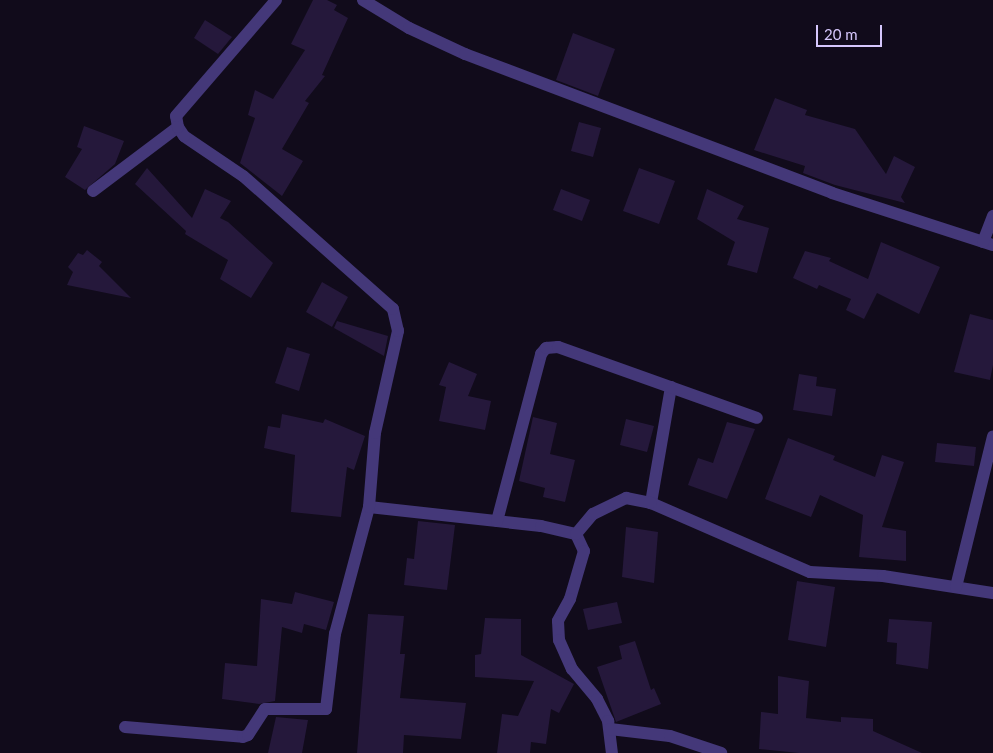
<!DOCTYPE html>
<style>
body{margin:0}
#map{position:relative;width:993px;height:753px;overflow:hidden;background:#110b1b;font-family:Lato,sans-serif}
div>[style]{position:absolute}
[style*='--x']{left:calc(var(--x)*1px);top:calc(var(--y)*1px);width:calc(var(--w)*1px);rotate:calc(var(--a)*1deg)}
.building>*{inset:0;background:#25183b}
.minor>*{height:12px;margin:-6px;padding:0 6px;transform-origin:6px;border-radius:6px;background:#443879}
span{translate:-50% -50%;white-space:nowrap;text-align:center;line-height:1.15;-webkit-text-stroke:4px #110b1b;paint-order:stroke}
.scale{position:absolute;left:816px;top:25px;width:66px;height:22px;box-sizing:border-box;border:2px solid #d6c7fd;border-top:0;padding-left:6px;font-size:15px;line-height:18px;white-space:nowrap;color:#d6c7fd;-webkit-text-stroke:4px #110b1b;paint-order:stroke}
</style>
<div id="map">
<div class="building">
<div style="clip-path:polygon(313px 0,327px 0,337px 5px,334px 10px,348px 18px,322px 75px,325px 76px,305px 101px,309px 103px,282px 149px,303px 161px,282px 196px,240px 163px,255px 118px,248px 115px,255px 90px,273px 99px,305px 50px,291px 44px)"></div>
<div style="clip-path:polygon(205px 20px,232px 37px,218px 54px,194px 38px)"></div>
<div style="clip-path:polygon(573px 33px,615px 49px,598px 96px,556px 80px)"></div>
<div style="clip-path:polygon(775px 98px,807px 110px,805px 115px,855px 129px,886px 174px,894px 156px,915px 167px,901px 197px,905px 203px,835px 185px,803px 173px,805px 166px,754px 150px)"></div>
<div style="clip-path:polygon(579px 122px,601px 128px,593px 157px,571px 151px)"></div>
<div style="clip-path:polygon(84px 126px,124px 141px,115px 164px,85px 190px,65px 177px,82px 149px,77px 147px)"></div>
<div style="clip-path:polygon(147px 168px,192px 218px,205px 189px,231px 201px,220px 218px,228px 222px,273px 263px,251px 298px,220px 279px,228px 260px,185px 234px,186px 231px,135px 184px)"></div>
<div style="clip-path:polygon(639px 168px,675px 181px,659px 224px,623px 211px)"></div>
<div style="clip-path:polygon(561px 189px,590px 200px,582px 221px,553px 210px)"></div>
<div style="clip-path:polygon(707px 189px,744px 206px,737px 219px,769px 228px,757px 273px,727px 265px,735px 242px,697px 219px)"></div>
<div style="clip-path:polygon(881px 242px,940px 267px,919px 314px,877px 293px,864px 319px,846px 310px,851px 299px,819px 285px,817px 289px,793px 278px,805px 251px,831px 258px,829px 261px,868px 279px)"></div>
<div style="clip-path:polygon(87px 250px,102px 262px,99px 266px,131px 298px,67px 285px,73px 272px,68px 267px,78px 253px,83px 255px)"></div>
<div style="clip-path:polygon(322px 282px,348px 297px,332px 327px,306px 312px)"></div>
<div style="clip-path:polygon(970px 314px,993px 320px,993px 365px,990px 380px,954px 372px)"></div>
<div style="clip-path:polygon(337px 321px,388px 336px,384px 356px,334px 328px)"></div>
<div style="clip-path:polygon(287px 347px,310px 354px,299px 391px,275px 383px)"></div>
<div style="clip-path:polygon(449px 362px,477px 374px,468px 396px,491px 401px,485px 430px,439px 421px,446px 387px,439px 385px)"></div>
<div style="clip-path:polygon(799px 374px,817px 377px,816px 386px,836px 389px,832px 416px,793px 410px)"></div>
<div style="clip-path:polygon(282px 414px,323px 423px,325px 419px,365px 436px,354px 470px,347px 467px,341px 517px,291px 512px,295px 455px,264px 448px,268px 426px,280px 428px)"></div>
<div style="clip-path:polygon(533px 417px,557px 423px,550px 454px,575px 460px,565px 502px,543px 497px,545px 488px,519px 481px)"></div>
<div style="clip-path:polygon(626px 419px,654px 426px,647px 452px,620px 445px)"></div>
<div style="clip-path:polygon(727px 422px,755px 429px,727px 499px,688px 485px,698px 458px,713px 463px)"></div>
<div style="clip-path:polygon(788px 438px,835px 456px,833px 460px,875px 477px,882px 455px,904px 462px,882px 527px,906px 531px,906px 561px,859px 557px,863px 515px,820px 495px,811px 517px,765px 499px)"></div>
<div style="clip-path:polygon(937px 443px,976px 447px,974px 466px,935px 462px)"></div>
<div style="clip-path:polygon(418px 521px,455px 525px,447px 590px,404px 585px,407px 558px,414px 559px)"></div>
<div style="clip-path:polygon(626px 527px,658px 532px,654px 583px,622px 577px)"></div>
<div style="clip-path:polygon(797px 581px,835px 587px,826px 647px,788px 640px)"></div>
<div style="clip-path:polygon(295px 592px,334px 602px,326px 630px,304px 624px,302px 633px,282px 627px,275px 701px,259px 704px,222px 699px,225px 663px,257px 666px,261px 599px,292px 604px)"></div>
<div style="clip-path:polygon(617px 602px,622px 623px,588px 630px,583px 609px)"></div>
<div style="clip-path:polygon(368px 614px,404px 616px,400px 654px,405px 654px,400px 698px,466px 703px,461px 739px,404px 735px,403px 753px,357px 753px)"></div>
<div style="clip-path:polygon(485px 618px,521px 619px,521px 655px,574px 684px,559px 713px,551px 709px,546px 744px,531px 742px,530px 753px,497px 753px,502px 714px,518px 716px,534px 681px,475px 677px,475px 655px,481px 654px)"></div>
<div style="clip-path:polygon(889px 619px,932px 622px,928px 669px,896px 664px,897px 643px,887px 642px)"></div>
<div style="clip-path:polygon(635px 641px,651px 690px,654px 688px,661px 704px,616px 722px,597px 667px,622px 659px,619px 646px)"></div>
<div style="clip-path:polygon(778px 676px,809px 681px,806px 718px,841px 722px,841px 717px,873px 719px,873px 731px,922px 753px,799px 753px,759px 749px,761px 712px,778px 714px)"></div>
<div style="clip-path:polygon(276px 717px,308px 720px,302px 753px,268px 753px)"></div>
</div>
<div class="minor">
<div style="--x:363;--y:0;--w:54;--a:31.3"></div>
<div style="--x:409;--y:28;--w:62;--a:24.9"></div>
<div style="--x:465;--y:54;--w:392;--a:20.7"></div>
<div style="--x:832;--y:193;--w:169;--a:17.9"></div>
<div style="--x:93;--y:191;--w:106;--a:-37"></div>
<div style="--x:983;--y:242;--w:28;--a:-69"></div>
<div style="--x:671;--y:387;--w:118;--a:99.8"></div>
<div style="--x:651;--y:503;--w:173;--a:23.5"></div>
<div style="--x:810;--y:572;--w:73;--a:3.1"></div>
<div style="--x:883;--y:576;--w:111;--a:8.8"></div>
<div style="--x:369;--y:507;--w:173;--a:6.3"></div>
<div style="--x:541;--y:526;--w:36;--a:13"></div>
<div style="--x:576;--y:534;--w:19;--a:65"></div>
<div style="--x:584;--y:551;--w:50;--a:106.3"></div>
<div style="--x:570;--y:599;--w:25;--a:119"></div>
<div style="--x:558;--y:621;--w:19;--a:87"></div>
<div style="--x:559;--y:640;--w:32;--a:66"></div>
<div style="--x:572;--y:669;--w:39;--a:50"></div>
<div style="--x:597;--y:699;--w:25;--a:63"></div>
<div style="--x:608;--y:721;--w:32;--a:83"></div>
<div style="--x:497;--y:521;--w:173;--a:-75.2"></div>
<div style="--x:541;--y:354;--w:8;--a:-50"></div>
<div style="--x:546;--y:348;--w:12;--a:-5"></div>
<div style="--x:558;--y:347;--w:211;--a:19.6"></div>
<div style="--x:576;--y:534;--w:26;--a:-50"></div>
<div style="--x:593;--y:514;--w:37;--a:-26"></div>
<div style="--x:626;--y:498;--w:25;--a:11"></div>
<div style="--x:956;--y:587;--w:155;--a:-76.2"></div>
<div style="--x:125;--y:727;--w:118;--a:4.8"></div>
<div style="--x:243;--y:737;--w:5;--a:-22"></div>
<div style="--x:248;--y:735;--w:31;--a:-57"></div>
<div style="--x:265;--y:709;--w:61;--a:0"></div>
<div style="--x:326;--y:709;--w:76;--a:-83.2"></div>
<div style="--x:335;--y:634;--w:131;--a:-75"></div>
<div style="--x:369;--y:507;--w:74;--a:-85.4"></div>
<div style="--x:375;--y:433;--w:105;--a:-77.3"></div>
<div style="--x:398;--y:331;--w:23;--a:-103"></div>
<div style="--x:393;--y:309;--w:200;--a:-138.4"></div>
<div style="--x:243;--y:176;--w:71;--a:-145.9"></div>
<div style="--x:184;--y:136;--w:11;--a:-124"></div>
<div style="--x:178;--y:127;--w:11;--a:-100"></div>
<div style="--x:176;--y:116;--w:153;--a:-49.2"></div>
<div style="--x:610;--y:729;--w:60;--a:6.7"></div>
<div style="--x:670;--y:736;--w:54;--a:18.4"></div>
</div>
<div class="scale">20 m</div>
</div>
